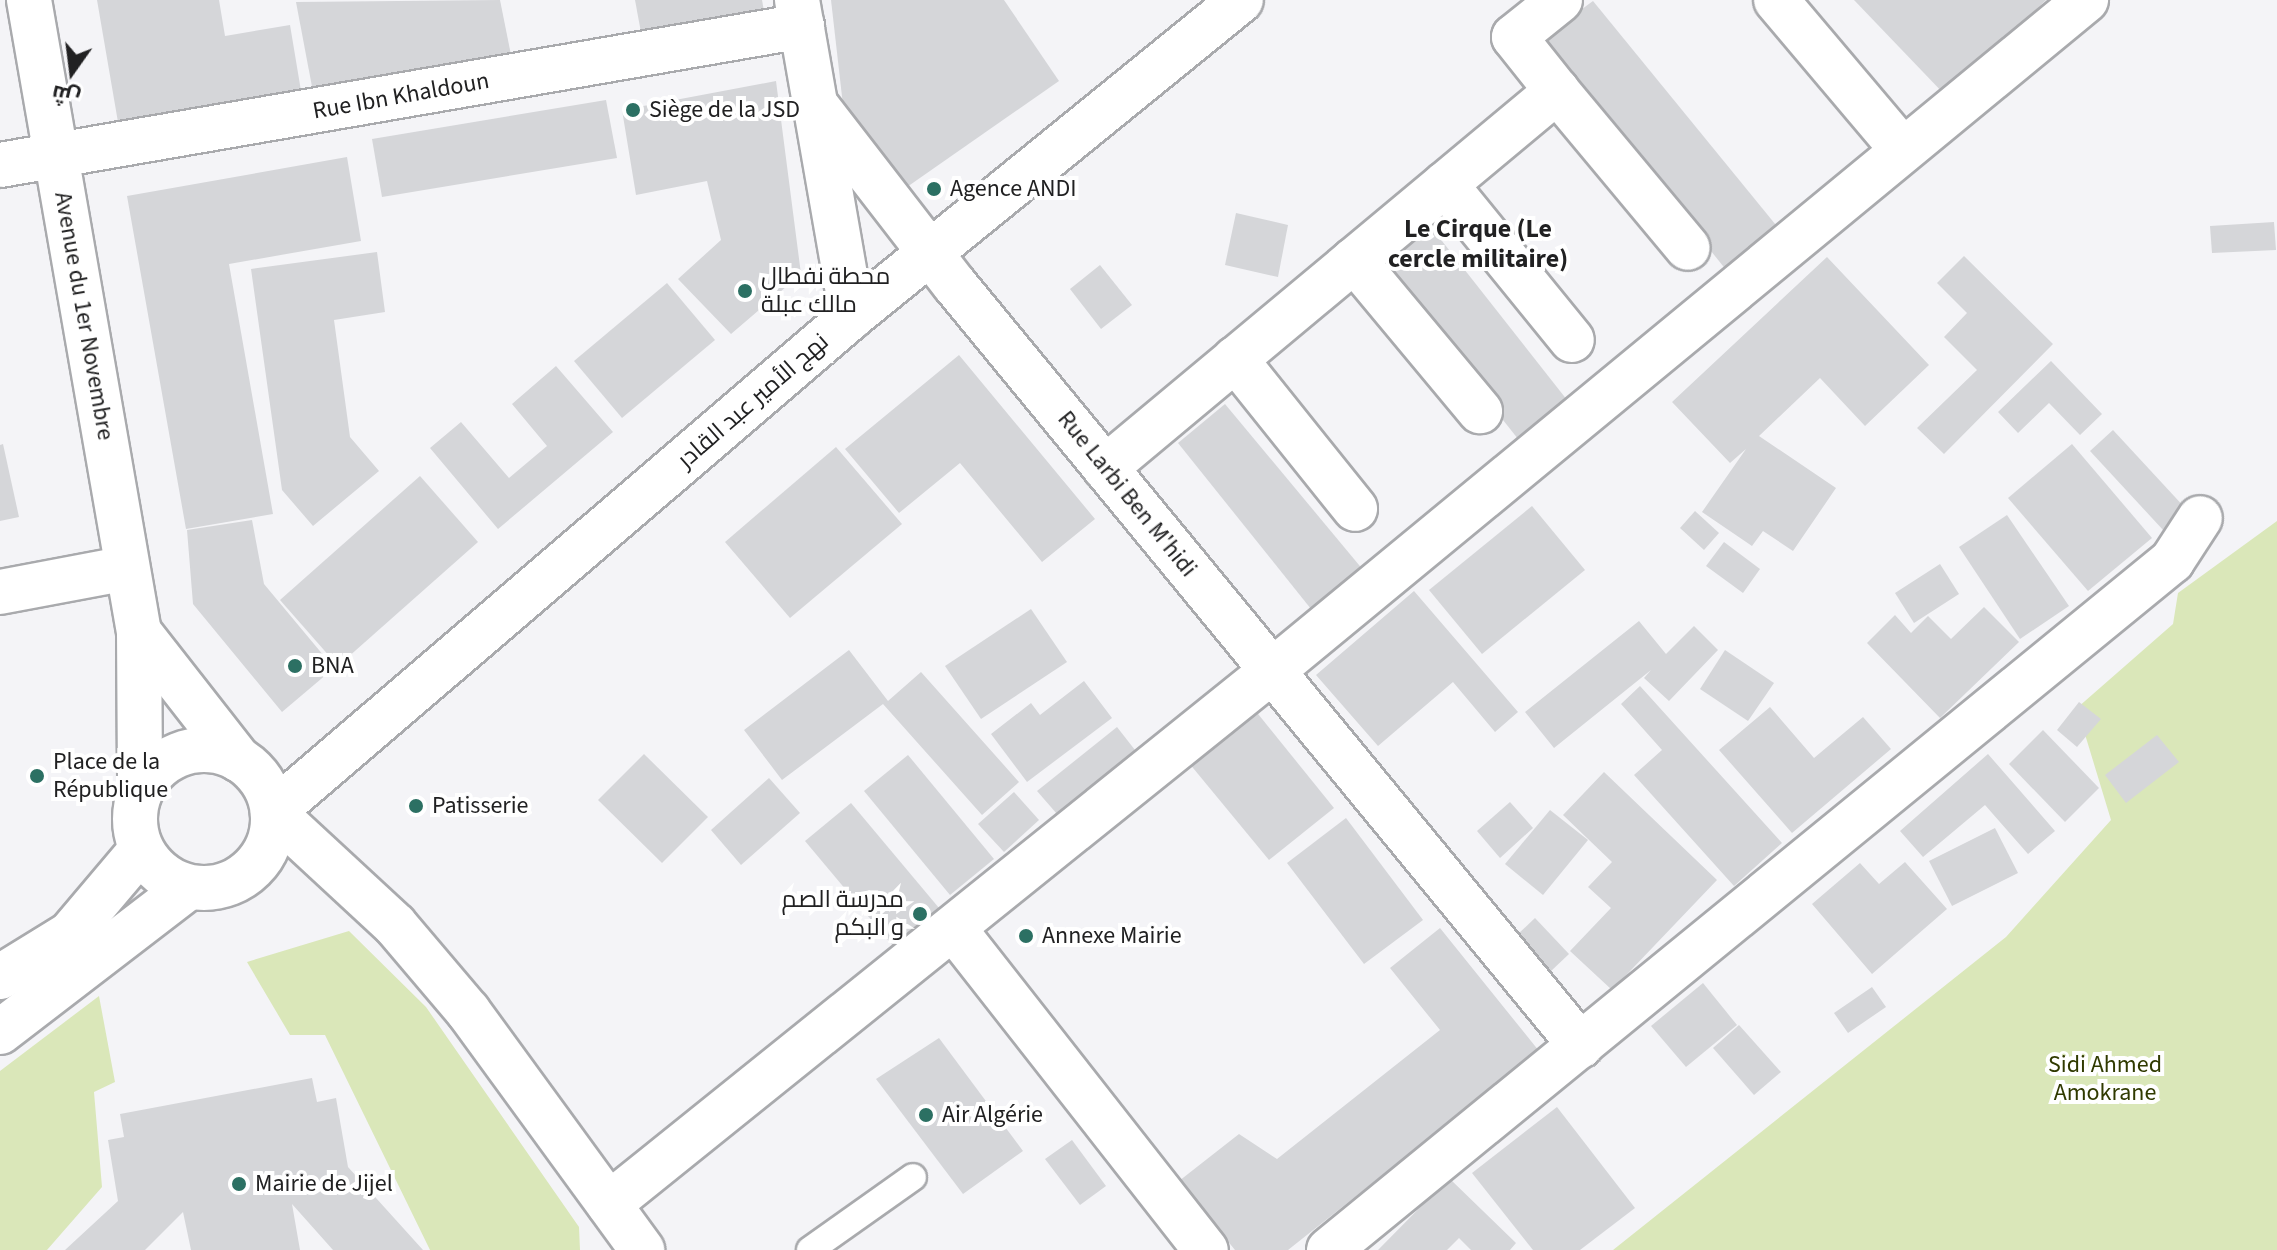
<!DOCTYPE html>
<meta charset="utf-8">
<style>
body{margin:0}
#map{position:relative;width:2277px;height:1250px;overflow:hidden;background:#f4f4f7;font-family:"Source Sans 3",Cairo,sans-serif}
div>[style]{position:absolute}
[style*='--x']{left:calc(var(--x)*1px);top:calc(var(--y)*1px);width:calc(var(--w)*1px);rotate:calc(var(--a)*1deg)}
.green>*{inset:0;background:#dae7b9}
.building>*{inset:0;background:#d5d6d9}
.roads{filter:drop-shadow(2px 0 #a9aaad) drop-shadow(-2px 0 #a9aaad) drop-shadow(0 2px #a9aaad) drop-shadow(0 -2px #a9aaad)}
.service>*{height:26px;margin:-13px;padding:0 13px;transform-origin:13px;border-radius:13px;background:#fff}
.minor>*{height:44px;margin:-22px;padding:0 22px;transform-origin:22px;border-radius:22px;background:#fff}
.secondary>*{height:44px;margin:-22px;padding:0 22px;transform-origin:22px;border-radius:22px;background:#fff}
.secondary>.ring{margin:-22px;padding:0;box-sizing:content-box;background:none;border:44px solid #fff;border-radius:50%}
.dots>*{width:22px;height:22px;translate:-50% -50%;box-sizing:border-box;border:4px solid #fff;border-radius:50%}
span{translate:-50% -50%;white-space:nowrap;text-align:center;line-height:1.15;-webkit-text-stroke:8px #fff;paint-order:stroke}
.street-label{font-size:24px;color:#212122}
.poi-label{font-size:24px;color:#212122}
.left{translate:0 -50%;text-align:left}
.right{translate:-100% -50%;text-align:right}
.park-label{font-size:24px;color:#303a00}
.neighbourhood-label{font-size:26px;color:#212122;font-weight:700}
.north{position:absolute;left:32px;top:32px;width:80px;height:80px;-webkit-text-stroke:6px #fff;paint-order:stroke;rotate:194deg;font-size:22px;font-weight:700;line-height:32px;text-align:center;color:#212122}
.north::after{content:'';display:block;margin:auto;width:28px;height:36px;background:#212122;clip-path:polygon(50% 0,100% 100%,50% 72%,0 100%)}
</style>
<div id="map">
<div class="green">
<div style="clip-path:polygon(2277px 521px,2277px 1250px,1613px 1250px,2006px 937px,2111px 820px,2077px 708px,2173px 624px,2178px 593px)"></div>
<div style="clip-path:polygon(349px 931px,426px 1007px,579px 1227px,580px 1250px,430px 1250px,325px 1035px,290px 1035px,247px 962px)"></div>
<div style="clip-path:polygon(99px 996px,115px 1082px,94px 1092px,102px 1187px,47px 1250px,0 1250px,0 1071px)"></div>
</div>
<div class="building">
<div style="clip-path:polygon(97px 0,219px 0,225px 36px,290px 25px,302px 97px,119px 128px)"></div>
<div style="clip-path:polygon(500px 0,511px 55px,313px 92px,296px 2px)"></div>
<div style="clip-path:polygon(635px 0,762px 0,765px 17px,642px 38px)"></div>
<div style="clip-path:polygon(831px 0,1004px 0,1059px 81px,907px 187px,844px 114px)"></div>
<div style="clip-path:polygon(1854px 0,2046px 0,1946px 96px)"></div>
<div style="clip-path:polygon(1593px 1px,1784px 235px,1731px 276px,1541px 39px)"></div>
<div style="clip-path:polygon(776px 81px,801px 274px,731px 334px,678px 279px,721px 240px,707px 181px,636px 195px,622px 110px)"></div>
<div style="clip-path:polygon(606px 100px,617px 158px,382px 197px,372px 139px)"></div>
<div style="clip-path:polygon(347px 157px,361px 241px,229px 264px,273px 514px,186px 529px,127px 196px)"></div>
<div style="clip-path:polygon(1236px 213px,1288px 225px,1278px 277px,1225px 265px)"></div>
<div style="clip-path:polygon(2274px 222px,2276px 250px,2212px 253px,2210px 226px)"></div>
<div style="clip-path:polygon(1431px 227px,1571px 405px,1522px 444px,1381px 266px)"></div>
<div style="clip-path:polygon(377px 252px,385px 312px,334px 320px,350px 437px,379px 471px,313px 526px,282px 490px,251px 269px)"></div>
<div style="clip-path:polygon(1964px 256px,2053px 344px,1944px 454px,1917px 428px,1977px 370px,1944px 337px,1967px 313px,1937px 283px)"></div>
<div style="clip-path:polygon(1827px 257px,1929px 365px,1865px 426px,1820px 378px,1759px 436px,1836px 488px,1793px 551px,1763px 531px,1752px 546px,1702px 512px,1746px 449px,1730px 463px,1672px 402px)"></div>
<div style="clip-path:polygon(1100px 265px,1132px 305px,1101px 329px,1070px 289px)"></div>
<div style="clip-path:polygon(667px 283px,715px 340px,622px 418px,574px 361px)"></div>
<div style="clip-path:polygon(959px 355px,1095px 519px,1042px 562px,960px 463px,899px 513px,845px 449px)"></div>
<div style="clip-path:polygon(2051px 361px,2102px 414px,2080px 435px,2049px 403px,2018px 433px,1998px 412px)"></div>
<div style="clip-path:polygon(556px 366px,613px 432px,498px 529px,430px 448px,461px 422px,509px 478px,547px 446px,512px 404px)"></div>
<div style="clip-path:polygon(1225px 404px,1364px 571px,1311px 609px,1178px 443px)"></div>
<div style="clip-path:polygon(2113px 430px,2187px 510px,2164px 531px,2090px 451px)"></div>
<div style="clip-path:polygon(3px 444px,19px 517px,0 521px,0 445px)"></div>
<div style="clip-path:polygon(2072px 444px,2152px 538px,2088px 591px,2008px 498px)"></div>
<div style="clip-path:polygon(836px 447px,902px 524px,790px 618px,725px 542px)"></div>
<div style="clip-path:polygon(420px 476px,478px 542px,338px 666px,280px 600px)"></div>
<div style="clip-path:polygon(1532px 506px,1585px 570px,1482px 654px,1429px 590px)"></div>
<div style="clip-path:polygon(1695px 511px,1719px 533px,1704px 550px,1680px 528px)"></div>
<div style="clip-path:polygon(2007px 515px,2069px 606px,2020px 639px,1959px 547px)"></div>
<div style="clip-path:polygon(252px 520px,264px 584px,334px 668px,282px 712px,193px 604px,187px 530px)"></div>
<div style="clip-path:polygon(1724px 542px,1760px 569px,1743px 593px,1706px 566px)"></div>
<div style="clip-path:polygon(1940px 564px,1959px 594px,1914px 623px,1895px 593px)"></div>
<div style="clip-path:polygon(1414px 591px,1518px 712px,1495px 732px,1453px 682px,1378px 746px,1316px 675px)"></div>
<div style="clip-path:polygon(1984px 607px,2019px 642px,1940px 718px,1867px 643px,1895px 615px,1911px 633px,1928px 616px,1951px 639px)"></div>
<div style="clip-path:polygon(1031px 609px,1067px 662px,981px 719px,945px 666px)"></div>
<div style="clip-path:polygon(1639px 621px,1666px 654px,1694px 626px,1718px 650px,1669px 701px,1644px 678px,1651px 670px,1554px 748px,1525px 712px)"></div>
<div style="clip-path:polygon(849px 650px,888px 701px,921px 672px,1019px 782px,982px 815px,883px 704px,782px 780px,744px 730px)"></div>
<div style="clip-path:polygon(1725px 650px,1774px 683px,1748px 721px,1700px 689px)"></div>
<div style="clip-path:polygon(1084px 681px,1112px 718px,1027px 782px,991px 734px,1031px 703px,1040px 715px)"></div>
<div style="clip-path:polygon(1640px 686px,1782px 843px,1734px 886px,1634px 775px,1662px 750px,1621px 704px)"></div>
<div style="clip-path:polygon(2079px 702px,2101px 719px,2077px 747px,2057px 730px)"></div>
<div style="clip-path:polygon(1250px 704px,1334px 808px,1269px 860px,1184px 757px)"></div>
<div style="clip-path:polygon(1770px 707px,1814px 758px,1863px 717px,1891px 749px,1792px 833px,1719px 750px)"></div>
<div style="clip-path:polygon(1117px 727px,1135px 750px,1057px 814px,1037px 791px)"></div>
<div style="clip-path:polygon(2043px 730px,2099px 788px,2065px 822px,2009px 764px)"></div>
<div style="clip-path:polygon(2157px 735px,2179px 762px,2126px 803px,2105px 775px)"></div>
<div style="clip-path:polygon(644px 754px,708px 817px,662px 863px,598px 800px)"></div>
<div style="clip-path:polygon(1988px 754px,2055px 831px,2028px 854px,1985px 805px,1923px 857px,1900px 831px)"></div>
<div style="clip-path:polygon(908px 755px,994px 859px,950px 895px,864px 791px)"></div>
<div style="clip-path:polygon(1604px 772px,1717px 880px,1612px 990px,1570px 951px,1611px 908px,1588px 887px,1612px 862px,1563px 815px)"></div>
<div style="clip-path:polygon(769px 778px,800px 813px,741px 865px,711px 830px)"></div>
<div style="clip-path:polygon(1014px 792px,1039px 820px,1004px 852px,978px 824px)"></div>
<div style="clip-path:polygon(1510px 802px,1533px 828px,1500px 858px,1477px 831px)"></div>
<div style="clip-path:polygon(851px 803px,939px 908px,893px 946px,805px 841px)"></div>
<div style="clip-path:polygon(1550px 810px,1588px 840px,1543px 895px,1505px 864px)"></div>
<div style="clip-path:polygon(1346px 818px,1423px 920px,1364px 964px,1287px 863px)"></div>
<div style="clip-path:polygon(1995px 828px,2018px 873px,1952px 906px,1929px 861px)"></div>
<div style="clip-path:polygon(1905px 862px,1947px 909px,1872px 974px,1812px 904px,1860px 863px,1879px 884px)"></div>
<div style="clip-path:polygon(1535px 918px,1569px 954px,1550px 972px,1516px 936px)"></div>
<div style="clip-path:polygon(1440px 928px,1539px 1051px,1288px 1250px,1235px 1250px,1179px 1181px,1239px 1134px,1277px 1159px,1440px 1030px,1390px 968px)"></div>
<div style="clip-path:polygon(1703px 983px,1737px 1025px,1686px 1067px,1651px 1026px)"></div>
<div style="clip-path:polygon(1872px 987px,1886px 1007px,1848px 1033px,1834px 1013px)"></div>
<div style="clip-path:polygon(1739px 1025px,1781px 1072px,1754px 1095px,1713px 1048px)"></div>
<div style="clip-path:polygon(939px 1038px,1023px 1151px,963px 1194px,876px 1079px)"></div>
<div style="clip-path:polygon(312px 1078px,317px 1102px,336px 1098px,348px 1167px,423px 1250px,333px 1250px,292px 1204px,300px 1250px,191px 1250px,183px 1212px,145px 1250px,65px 1250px,118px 1201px,108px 1140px,124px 1137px,120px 1114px)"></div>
<div style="clip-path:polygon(1557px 1107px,1635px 1208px,1580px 1250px,1533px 1250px,1472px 1173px)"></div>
<div style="clip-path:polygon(1072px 1140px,1106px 1186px,1080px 1205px,1045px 1159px)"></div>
<div style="clip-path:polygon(1449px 1178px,1516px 1243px,1510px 1250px,1471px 1250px,1459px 1238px,1447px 1250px,1378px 1250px)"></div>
</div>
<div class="roads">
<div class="service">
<div style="--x:810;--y:1250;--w:126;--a:-35.3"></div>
</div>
<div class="minor">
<div style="--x:797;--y:0;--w:321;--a:80.1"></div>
<div style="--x:1776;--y:0;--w:194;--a:49.8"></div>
<div style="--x:1557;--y:91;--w:204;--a:50.2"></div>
<div style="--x:815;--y:104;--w:229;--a:52.3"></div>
<div style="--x:955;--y:285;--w:985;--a:50.56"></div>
<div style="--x:0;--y:165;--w:814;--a:-9.83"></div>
<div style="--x:1445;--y:184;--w:201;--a:50.9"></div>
<div style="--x:1354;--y:260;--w:197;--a:50.2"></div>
<div style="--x:1235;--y:359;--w:192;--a:51.3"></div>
<div style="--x:1105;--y:468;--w:589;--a:-39.83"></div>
<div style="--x:1557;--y:91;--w:69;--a:-128.5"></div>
<div style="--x:1514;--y:37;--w:59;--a:-38.8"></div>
<div style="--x:0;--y:592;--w:129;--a:-10.7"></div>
<div style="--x:273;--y:812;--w:166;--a:42.8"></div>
<div style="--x:395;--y:925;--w:113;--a:49.7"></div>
<div style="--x:468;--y:1011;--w:296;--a:53.9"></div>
<div style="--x:954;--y:929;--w:408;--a:51.9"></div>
<div style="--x:609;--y:1204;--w:851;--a:-38.8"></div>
<div style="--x:1272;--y:671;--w:1055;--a:-39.5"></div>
<div style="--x:1329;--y:1250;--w:1089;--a:-39.26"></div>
<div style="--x:2172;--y:561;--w:51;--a:-56.9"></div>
</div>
<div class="secondary">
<div style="--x:29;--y:0;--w:642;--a:80.13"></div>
<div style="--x:139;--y:632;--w:158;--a:89.6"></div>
<div style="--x:139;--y:632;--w:162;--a:52"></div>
<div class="ring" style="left:135px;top:750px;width:94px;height:94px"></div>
<div style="--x:273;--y:812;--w:762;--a:-40.58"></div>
<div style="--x:852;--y:316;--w:501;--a:-39.09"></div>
<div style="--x:0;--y:977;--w:82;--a:-31.6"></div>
<div style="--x:70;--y:934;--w:110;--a:-49.8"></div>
<div style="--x:0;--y:1032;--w:238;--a:-37.5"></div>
</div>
</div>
<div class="dots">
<div style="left:633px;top:110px;background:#2c7063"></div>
<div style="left:934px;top:189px;background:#2c7063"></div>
<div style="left:745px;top:291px;background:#2c7063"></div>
<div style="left:295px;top:666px;background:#2c7063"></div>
<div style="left:37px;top:776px;background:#2c7063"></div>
<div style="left:416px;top:806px;background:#2c7063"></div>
<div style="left:920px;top:914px;background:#2c7063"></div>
<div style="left:1026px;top:936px;background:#2c7063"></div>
<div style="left:926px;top:1115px;background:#2c7063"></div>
<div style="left:239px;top:1184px;background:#2c7063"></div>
</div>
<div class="street-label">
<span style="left:401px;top:96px;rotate:-10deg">Rue Ibn Khaldoun</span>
<span style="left:84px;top:316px;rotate:80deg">Avenue du 1er Novembre</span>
<span style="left:753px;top:401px;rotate:-41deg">نهج الأمير عبد القادر</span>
<span style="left:1127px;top:494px;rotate:51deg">Rue Larbi Ben M'hidi</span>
</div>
<div class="poi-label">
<span class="left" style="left:649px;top:110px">Siège de la JSD</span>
<span class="left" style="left:950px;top:189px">Agence ANDI</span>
<span class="left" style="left:761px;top:291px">محطة نفطال<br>مالك عبلة</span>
<span class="left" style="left:311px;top:666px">BNA</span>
<span class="left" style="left:53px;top:776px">Place de la<br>République</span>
<span class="left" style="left:432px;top:806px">Patisserie</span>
<span class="right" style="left:904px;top:914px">مدرسة الصم<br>و البكم</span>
<span class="left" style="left:1042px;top:936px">Annexe Mairie</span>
<span class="left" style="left:942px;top:1115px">Air Algérie</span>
<span class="left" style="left:255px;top:1184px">Mairie de Jijel</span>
</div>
<div class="park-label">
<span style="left:2105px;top:1079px">Sidi Ahmed<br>Amokrane</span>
</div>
<div class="neighbourhood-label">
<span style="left:1478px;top:244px">Le Cirque (Le<br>cercle militaire)</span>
</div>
<div class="north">ش</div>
</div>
